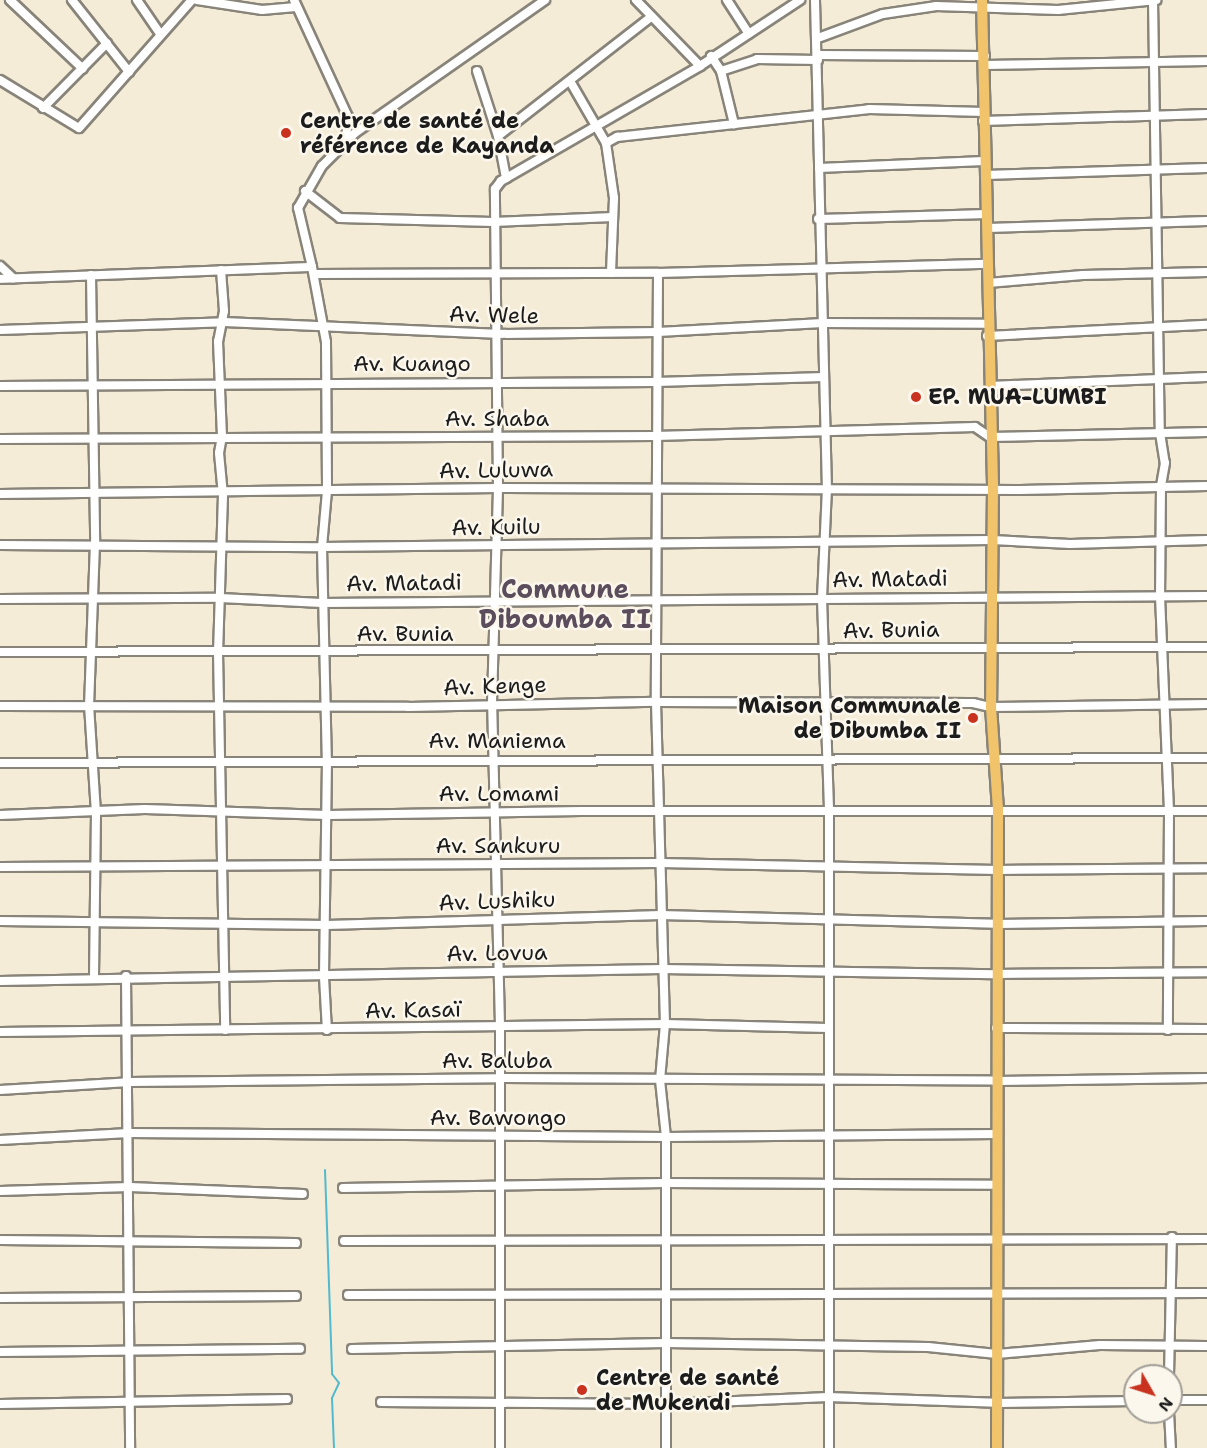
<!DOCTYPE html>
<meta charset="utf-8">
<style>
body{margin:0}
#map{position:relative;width:1207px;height:1448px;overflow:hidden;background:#f5ecd7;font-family:"Shantell Sans",sans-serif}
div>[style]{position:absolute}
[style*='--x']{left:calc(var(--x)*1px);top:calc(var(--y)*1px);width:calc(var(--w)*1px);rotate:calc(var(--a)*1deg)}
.stream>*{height:2px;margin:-1px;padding:0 1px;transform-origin:1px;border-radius:1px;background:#51bacf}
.roads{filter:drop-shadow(2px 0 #88847a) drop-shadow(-2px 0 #88847a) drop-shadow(0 2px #88847a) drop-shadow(0 -2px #88847a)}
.minor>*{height:8px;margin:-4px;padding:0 4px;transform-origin:4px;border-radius:4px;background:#fff}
.highway>*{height:10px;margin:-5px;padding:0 5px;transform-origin:5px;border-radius:5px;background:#f1c36a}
.dots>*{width:16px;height:16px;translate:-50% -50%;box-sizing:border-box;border:3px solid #fbf7ec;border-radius:50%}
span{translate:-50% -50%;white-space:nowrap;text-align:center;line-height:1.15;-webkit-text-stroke:5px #fbf7ec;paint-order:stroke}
.poi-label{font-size:22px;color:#1c1c1c;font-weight:700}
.left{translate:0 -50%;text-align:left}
.right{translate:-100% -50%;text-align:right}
.street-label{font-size:22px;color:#1c1c1c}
.quarter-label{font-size:26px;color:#5c4d5c;font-weight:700}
.north{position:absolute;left:1123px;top:1364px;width:60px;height:60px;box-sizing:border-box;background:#fbf7ec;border:2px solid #a29f99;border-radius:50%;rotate:129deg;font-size:16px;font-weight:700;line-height:24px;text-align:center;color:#1c1c1c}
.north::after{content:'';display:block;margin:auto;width:21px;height:27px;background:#c8321e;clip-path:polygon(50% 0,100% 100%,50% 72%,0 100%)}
</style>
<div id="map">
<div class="stream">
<div style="--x:325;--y:1170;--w:204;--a:88"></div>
<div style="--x:332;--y:1374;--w:11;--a:52"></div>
<div style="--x:339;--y:1383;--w:17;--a:115"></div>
<div style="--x:332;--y:1398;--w:50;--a:87.7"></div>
</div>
<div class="roads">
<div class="minor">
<div style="--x:10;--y:0;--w:100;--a:43.4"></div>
<div style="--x:72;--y:0;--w:92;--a:51.6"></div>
<div style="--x:137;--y:0;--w:42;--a:55.6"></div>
<div style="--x:197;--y:0;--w:66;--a:8.7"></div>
<div style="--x:262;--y:10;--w:34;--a:-5"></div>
<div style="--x:294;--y:0;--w:129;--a:65.2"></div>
<div style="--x:348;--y:117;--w:23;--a:95"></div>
<div style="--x:636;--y:0;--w:92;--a:45.9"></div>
<div style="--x:727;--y:0;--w:40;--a:57.1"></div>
<div style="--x:815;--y:0;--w:488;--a:88.6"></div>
<div style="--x:827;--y:488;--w:110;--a:92.6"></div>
<div style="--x:822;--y:598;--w:215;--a:88.1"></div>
<div style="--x:829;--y:813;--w:635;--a:90"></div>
<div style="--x:1153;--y:0;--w:433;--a:89.1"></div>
<div style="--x:1160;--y:433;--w:30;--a:81"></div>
<div style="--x:1165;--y:463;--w:23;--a:100"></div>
<div style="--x:1161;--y:486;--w:110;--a:90.5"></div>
<div style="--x:1160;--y:596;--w:215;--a:87.6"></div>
<div style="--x:1169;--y:811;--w:219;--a:90.3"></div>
<div style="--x:818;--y:38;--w:69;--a:-20.3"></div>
<div style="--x:883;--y:14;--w:54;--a:-8.6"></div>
<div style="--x:936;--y:6;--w:122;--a:1.9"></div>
<div style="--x:1058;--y:10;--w:99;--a:-5.8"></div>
<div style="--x:817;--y:55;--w:168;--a:0.3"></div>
<div style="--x:711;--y:56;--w:18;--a:56"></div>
<div style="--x:721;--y:71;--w:55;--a:76.2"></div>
<div style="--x:985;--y:65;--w:222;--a:-1"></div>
<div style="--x:477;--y:71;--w:68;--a:72.1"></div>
<div style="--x:498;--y:136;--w:194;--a:-37.9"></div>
<div style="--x:721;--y:71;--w:38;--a:-18"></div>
<div style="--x:757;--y:59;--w:61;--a:0.9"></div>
<div style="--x:0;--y:80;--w:92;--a:31.3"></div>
<div style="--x:79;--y:128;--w:171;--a:-48.6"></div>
<div style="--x:570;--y:81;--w:72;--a:59.9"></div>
<div style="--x:606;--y:143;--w:56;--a:81.7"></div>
<div style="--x:614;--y:198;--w:75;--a:92.3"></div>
<div style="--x:43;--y:108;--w:91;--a:-45.4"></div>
<div style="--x:983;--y:121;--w:224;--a:-1.8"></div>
<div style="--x:498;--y:136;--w:43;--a:79.2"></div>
<div style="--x:606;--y:143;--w:13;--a:-29"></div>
<div style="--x:617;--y:137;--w:254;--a:-6.3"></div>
<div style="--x:869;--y:109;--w:115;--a:1.5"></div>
<div style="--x:819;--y:168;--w:165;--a:-2.4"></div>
<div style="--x:985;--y:175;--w:222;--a:-1.8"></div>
<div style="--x:305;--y:191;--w:44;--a:37.6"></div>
<div style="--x:340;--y:218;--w:153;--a:1.5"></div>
<div style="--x:493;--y:222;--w:120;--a:-2.4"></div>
<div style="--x:818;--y:219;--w:169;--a:-1.7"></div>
<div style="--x:988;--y:228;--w:219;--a:-1.8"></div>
<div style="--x:0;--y:266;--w:18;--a:43"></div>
<div style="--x:312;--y:267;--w:76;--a:79.4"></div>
<div style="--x:326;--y:342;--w:149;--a:89.6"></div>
<div style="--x:327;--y:491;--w:56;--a:95.1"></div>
<div style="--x:322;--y:547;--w:213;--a:88.7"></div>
<div style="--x:327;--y:760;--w:217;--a:90.8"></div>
<div style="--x:324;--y:977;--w:53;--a:86.8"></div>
<div style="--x:221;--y:270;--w:41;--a:85.8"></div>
<div style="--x:224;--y:311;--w:31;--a:101"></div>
<div style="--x:218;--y:341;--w:95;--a:87.6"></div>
<div style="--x:222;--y:436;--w:17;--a:100"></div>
<div style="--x:219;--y:453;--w:42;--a:84.6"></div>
<div style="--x:223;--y:495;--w:157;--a:91.8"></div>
<div style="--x:218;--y:652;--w:378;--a:88.9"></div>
<div style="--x:658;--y:273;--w:429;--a:90.3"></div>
<div style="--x:656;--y:702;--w:322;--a:88.4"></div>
<div style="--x:665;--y:1024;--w:56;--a:95.1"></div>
<div style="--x:660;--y:1080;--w:57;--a:84"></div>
<div style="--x:666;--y:1137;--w:311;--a:90"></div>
<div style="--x:315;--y:274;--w:343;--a:-0.2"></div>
<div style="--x:658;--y:273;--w:330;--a:-1.6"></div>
<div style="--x:91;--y:275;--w:268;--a:89.1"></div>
<div style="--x:95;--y:543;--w:162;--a:92.1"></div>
<div style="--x:89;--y:705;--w:108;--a:86.3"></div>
<div style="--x:96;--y:813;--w:163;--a:90.7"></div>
<div style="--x:0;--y:279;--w:312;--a:-2.2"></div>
<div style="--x:312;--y:267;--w:61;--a:-103.3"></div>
<div style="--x:298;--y:208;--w:48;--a:-60.3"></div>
<div style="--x:322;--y:166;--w:47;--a:-45"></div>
<div style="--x:355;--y:133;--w:232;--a:-35"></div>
<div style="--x:988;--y:283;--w:95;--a:-4.8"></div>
<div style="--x:1083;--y:275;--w:124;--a:-1.4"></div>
<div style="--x:0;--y:330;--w:224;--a:-2"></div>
<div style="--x:224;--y:322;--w:272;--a:2.5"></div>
<div style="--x:496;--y:334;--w:162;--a:-0.7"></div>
<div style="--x:658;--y:332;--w:165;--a:-3.1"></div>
<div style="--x:823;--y:323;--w:165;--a:0.3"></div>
<div style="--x:987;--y:336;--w:220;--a:-2.9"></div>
<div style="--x:0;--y:386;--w:656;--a:-0.35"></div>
<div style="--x:656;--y:382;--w:168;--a:-1.7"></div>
<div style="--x:990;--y:386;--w:217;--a:-2.4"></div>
<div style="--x:0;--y:439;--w:655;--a:-0.26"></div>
<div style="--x:655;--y:436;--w:320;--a:-1.6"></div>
<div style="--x:975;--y:427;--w:18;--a:34"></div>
<div style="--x:990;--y:437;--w:217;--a:-1.3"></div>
<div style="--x:0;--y:494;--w:498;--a:-0.7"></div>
<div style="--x:498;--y:488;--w:522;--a:0.22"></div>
<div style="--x:1020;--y:490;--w:187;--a:-1.2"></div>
<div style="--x:0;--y:545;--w:322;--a:0.4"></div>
<div style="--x:322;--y:547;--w:670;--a:-0.6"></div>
<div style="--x:992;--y:540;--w:78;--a:2.9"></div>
<div style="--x:1070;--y:544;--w:137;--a:-1.7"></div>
<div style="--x:0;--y:599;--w:220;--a:-0.3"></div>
<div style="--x:220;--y:598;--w:102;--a:2.8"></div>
<div style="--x:322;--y:603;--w:885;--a:-0.45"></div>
<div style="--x:0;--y:652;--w:1207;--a:-0.24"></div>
<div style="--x:0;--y:706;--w:408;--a:0.1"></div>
<div style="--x:408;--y:707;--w:248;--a:-1.2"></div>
<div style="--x:656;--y:702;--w:317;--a:0.2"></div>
<div style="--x:973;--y:703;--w:18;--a:13"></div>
<div style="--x:991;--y:707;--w:216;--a:-0.8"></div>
<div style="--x:0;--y:763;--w:1207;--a:-0.24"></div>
<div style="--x:0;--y:815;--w:145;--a:-2.4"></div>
<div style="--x:145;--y:809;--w:183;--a:1.9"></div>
<div style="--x:328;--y:815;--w:253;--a:-0.9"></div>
<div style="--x:581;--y:811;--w:626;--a:0"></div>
<div style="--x:0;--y:867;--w:661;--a:-0.35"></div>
<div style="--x:661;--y:863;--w:336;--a:1.2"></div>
<div style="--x:997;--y:870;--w:210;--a:-0.5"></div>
<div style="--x:0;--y:921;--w:327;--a:0.7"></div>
<div style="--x:327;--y:925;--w:334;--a:-1.7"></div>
<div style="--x:661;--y:915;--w:335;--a:1.5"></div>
<div style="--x:996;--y:924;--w:211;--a:-0.8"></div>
<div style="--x:126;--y:976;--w:472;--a:89.5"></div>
<div style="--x:0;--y:981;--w:662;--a:-1.04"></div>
<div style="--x:662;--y:969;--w:333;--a:0.9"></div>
<div style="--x:995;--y:974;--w:212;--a:-0.5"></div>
<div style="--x:996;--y:1028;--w:211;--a:0.3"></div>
<div style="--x:0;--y:1032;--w:665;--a:-0.69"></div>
<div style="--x:665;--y:1024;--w:163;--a:1.4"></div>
<div style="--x:0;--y:1090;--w:129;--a:-3.5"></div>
<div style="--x:129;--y:1082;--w:370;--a:-0.6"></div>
<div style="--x:499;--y:1078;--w:496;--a:0.3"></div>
<div style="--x:995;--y:1081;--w:212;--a:-0.8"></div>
<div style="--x:0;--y:1140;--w:129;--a:-3.1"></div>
<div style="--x:129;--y:1133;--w:537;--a:0.43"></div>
<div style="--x:666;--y:1137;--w:330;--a:-0.5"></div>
<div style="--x:343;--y:1188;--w:322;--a:-0.9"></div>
<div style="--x:665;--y:1183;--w:331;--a:0.3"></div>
<div style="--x:0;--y:1191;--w:130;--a:-1.8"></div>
<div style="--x:130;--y:1187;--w:173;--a:2.3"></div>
<div style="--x:0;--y:1240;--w:296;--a:0.6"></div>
<div style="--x:344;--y:1241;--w:863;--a:-0.13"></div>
<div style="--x:348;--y:1295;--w:859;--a:-0.13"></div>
<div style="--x:0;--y:1298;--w:296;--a:-0.4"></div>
<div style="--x:352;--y:1349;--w:314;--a:-1.1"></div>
<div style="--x:666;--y:1343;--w:262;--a:0.9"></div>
<div style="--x:928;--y:1347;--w:69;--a:5.8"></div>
<div style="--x:997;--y:1354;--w:103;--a:-5"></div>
<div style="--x:1100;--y:1345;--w:107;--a:0.5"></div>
<div style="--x:0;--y:1352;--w:300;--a:-0.6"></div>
<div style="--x:1169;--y:1376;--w:139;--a:-88.8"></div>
<div style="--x:1171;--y:1400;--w:36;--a:0"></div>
<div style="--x:381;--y:1402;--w:286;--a:0.4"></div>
<div style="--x:667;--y:1404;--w:161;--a:-2.5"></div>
<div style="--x:828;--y:1397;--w:168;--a:2"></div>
<div style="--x:996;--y:1403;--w:139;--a:-0.8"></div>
<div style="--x:0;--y:1404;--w:287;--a:-1"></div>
<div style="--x:1169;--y:1412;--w:36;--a:87"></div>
<div style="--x:500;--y:1448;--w:422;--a:-90"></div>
<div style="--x:500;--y:1026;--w:323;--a:-91.4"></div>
<div style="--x:492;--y:703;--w:215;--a:-88.4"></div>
<div style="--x:498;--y:488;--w:299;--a:-90.6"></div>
<div style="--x:495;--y:189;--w:10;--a:-53"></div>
<div style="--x:501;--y:181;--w:230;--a:-30"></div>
<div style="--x:700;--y:66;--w:120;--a:-33.4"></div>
</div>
<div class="highway">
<div style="--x:982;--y:0;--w:487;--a:88.7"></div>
<div style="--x:993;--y:487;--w:220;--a:90.5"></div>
<div style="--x:991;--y:707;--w:103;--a:86.1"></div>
<div style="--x:998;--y:810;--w:638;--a:90.09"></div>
</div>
</div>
<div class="dots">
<div style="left:286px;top:133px;background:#c8321e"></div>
<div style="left:916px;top:397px;background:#c8321e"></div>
<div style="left:973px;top:718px;background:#c8321e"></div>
<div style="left:582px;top:1390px;background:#c8321e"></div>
</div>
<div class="poi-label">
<span class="left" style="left:300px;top:133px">Centre de santé de<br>référence de Kayanda</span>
<span class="left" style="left:928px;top:397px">EP. MUA-LUMBI</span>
<span class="right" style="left:961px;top:718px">Maison Communale<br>de Dibumba II</span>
<span class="left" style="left:596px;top:1390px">Centre de santé<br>de Mukendi</span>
</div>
<div class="street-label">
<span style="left:494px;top:315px;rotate:1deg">Av. Wele</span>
<span style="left:412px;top:364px">Av. Kuango</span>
<span style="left:497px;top:419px">Av. Shaba</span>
<span style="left:496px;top:470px;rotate:-1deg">Av. Luluwa</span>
<span style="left:496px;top:527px;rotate:-1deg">Av. Kuilu</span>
<span style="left:890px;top:579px;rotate:-1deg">Av. Matadi</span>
<span style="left:404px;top:583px;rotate:-1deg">Av. Matadi</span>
<span style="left:891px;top:630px;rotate:-1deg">Av. Bunia</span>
<span style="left:405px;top:634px">Av. Bunia</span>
<span style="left:495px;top:686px;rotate:-2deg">Av. Kenge</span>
<span style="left:497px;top:741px">Av. Maniema</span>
<span style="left:499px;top:794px">Av. Lomami</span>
<span style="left:498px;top:846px">Av. Sankuru</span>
<span style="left:497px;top:901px;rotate:-2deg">Av. Lushiku</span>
<span style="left:497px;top:953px;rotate:-1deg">Av. Lovua</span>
<span style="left:413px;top:1010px;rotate:-1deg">Av. Kasaï</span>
<span style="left:497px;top:1061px">Av. Baluba</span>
<span style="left:498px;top:1118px">Av. Bawongo</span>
</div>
<div class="quarter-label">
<span style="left:565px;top:604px">Commune<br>Diboumba II</span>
</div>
<div class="north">N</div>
</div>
